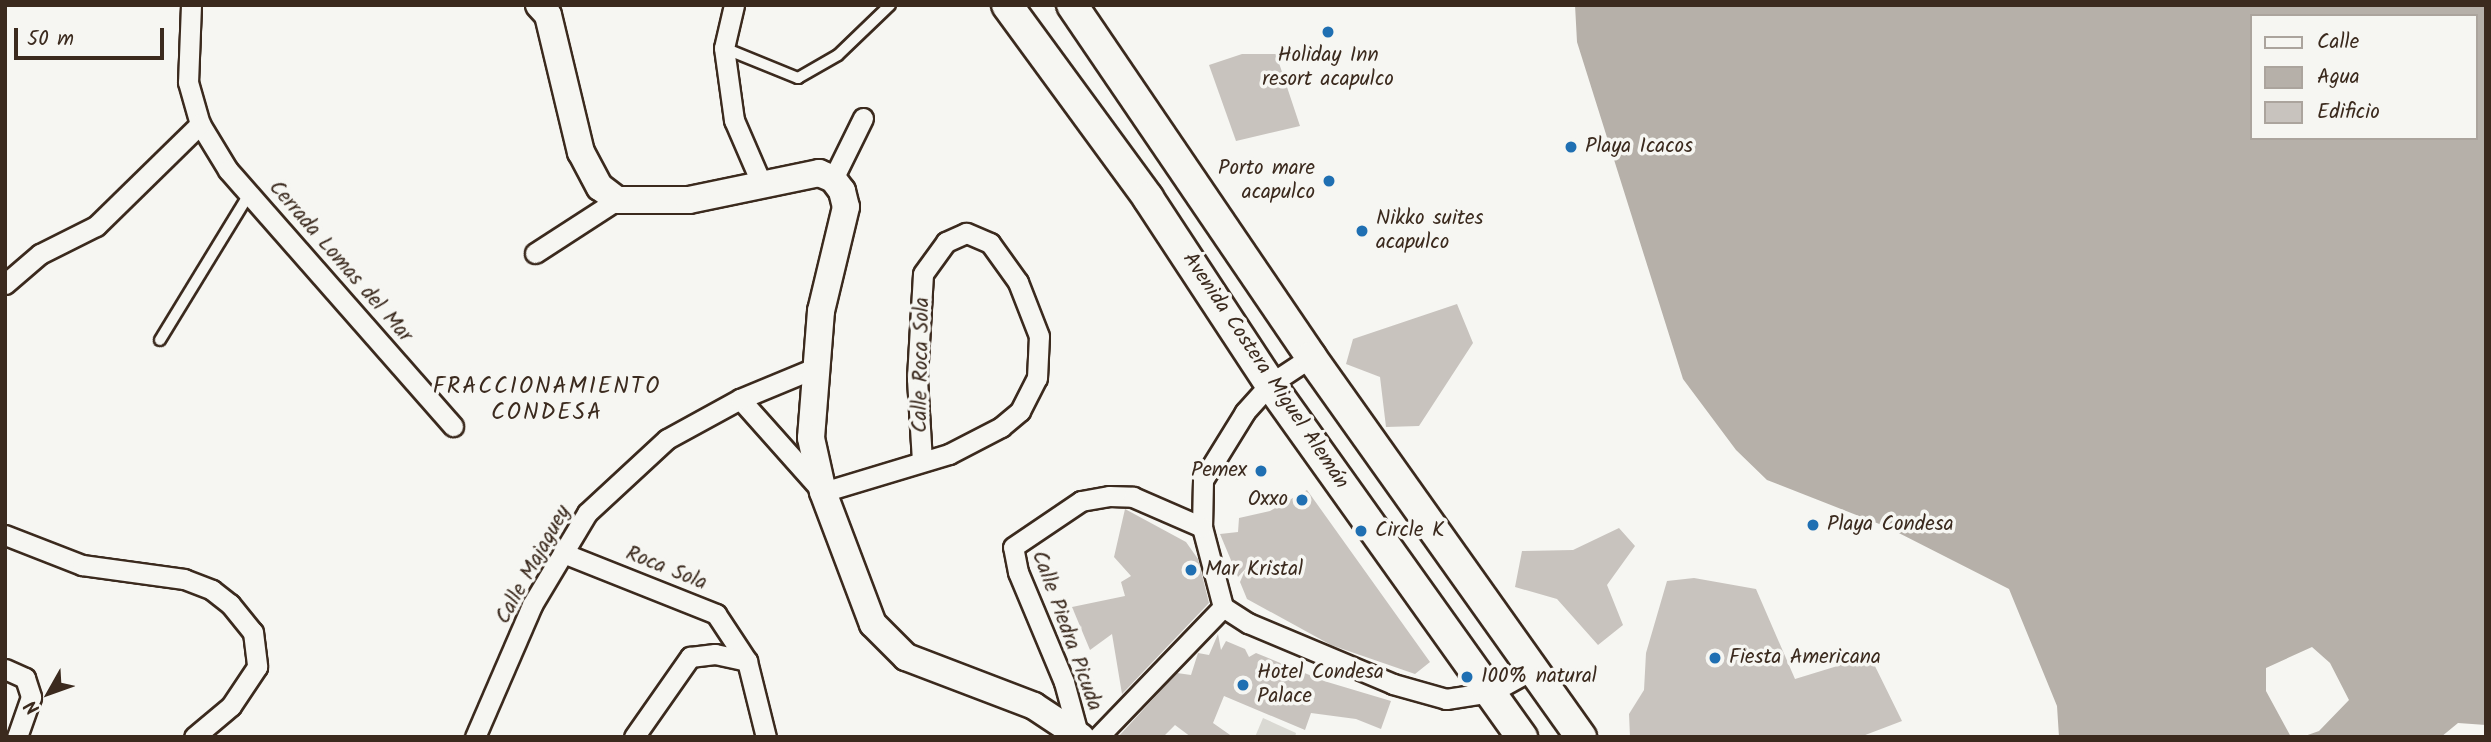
<!DOCTYPE html>
<meta charset="utf-8">
<style>
body{margin:0}
#map{position:relative;width:2491px;height:742px;overflow:hidden;background:#f6f6f2;font-family:Kalam,sans-serif}
div>[style]{position:absolute}
[style*='--x']{left:calc(var(--x)*1px);top:calc(var(--y)*1px);width:calc(var(--w)*1px);rotate:calc(var(--a)*1deg)}
.green>*{inset:0;background:#dad9d3}
.water>*{inset:0;background:#b6b0a9}
.building>*{inset:0;background:#c8c3be}
.roads{filter:drop-shadow(2px 0 #3b2a1e) drop-shadow(-2px 0 #3b2a1e) drop-shadow(0 2px #3b2a1e) drop-shadow(0 -2px #3b2a1e)}
.service>*{height:10px;margin:-5px;padding:0 5px;transform-origin:5px;border-radius:5px;background:#f6f6f2}
.minor>*{height:19px;margin:-9.5px;padding:0 9.5px;transform-origin:9.5px;border-radius:9.5px;background:#f6f6f2}
.secondary>*{height:26px;margin:-13px;padding:0 13px;transform-origin:13px;border-radius:13px;background:#f6f6f2}
.primary>*{height:30px;margin:-15px;padding:0 15px;transform-origin:15px;border-radius:15px;background:#f6f6f2}
.dots>*{width:19px;height:19px;translate:-50% -50%;box-sizing:border-box;border:4px solid #f6f6f2;border-radius:50%}
span{translate:-50% -50%;white-space:nowrap;text-align:center;line-height:1.15;-webkit-text-stroke:7px #f6f6f2;paint-order:stroke}
.poi-label{font-size:21px;color:#3b2a1e}
.left{translate:0 -50%;text-align:left}
.right{translate:-100% -50%;text-align:right}
.street-label{font-size:21px;color:#3b2a1e}
.neighbourhood-label{font-size:23px;color:#3b2a1e;letter-spacing:2px}
.frame{position:absolute;inset:0;border:7px solid #3b2a1e;pointer-events:none}
.legend{position:absolute;left:2250px;top:14px;width:228px;height:126px;box-sizing:border-box;background:#f6f6f2;border:2px solid #aba49d;margin:0;padding:9px 12px;list-style:none;font-size:21px;color:#3b2a1e}
.legend li{display:flex;align-items:center;gap:14px;height:35px}
.legend b{width:35px;border:2px solid #aba49d}
.north{position:absolute;left:14px;top:658px;width:70px;height:70px;-webkit-text-stroke:5px #f6f6f2;paint-order:stroke;rotate:230deg;font-size:19px;font-weight:700;line-height:28px;text-align:center;color:#3b2a1e}
.north::after{content:'';display:block;margin:auto;width:24px;height:32px;background:#3b2a1e;clip-path:polygon(50% 0,100% 100%,50% 72%,0 100%)}
.scale{position:absolute;left:14px;top:28px;width:150px;height:32px;box-sizing:border-box;border:4px solid #3b2a1e;border-top:0;padding-left:9px;font-size:21px;line-height:24px;white-space:nowrap;color:#3b2a1e;-webkit-text-stroke:5px #f6f6f2;paint-order:stroke}
</style>
<div id="map">
<div class="green">
<div style="clip-path:polygon(1263px 718px,1296px 733px,1295px 737px,1255px 737px)"></div>
</div>
<div class="water">
<div style="clip-path:polygon(evenodd,1575px 5px,2486px 5px,2486px 725px,2458px 723px,2441px 737px,2302px 737px,2319px 731px,2349px 700px,2330px 663px,2312px 647px,2266px 668px,2266px 691px,2291px 737px,2059px 737px,2057px 706px,2009px 589px,1887px 527px,1767px 480px,1736px 450px,1683px 379px,1577px 42px,1575px 5px,2251px 16px,2475px 16px,2475px 138px,2251px 138px,2251px 16px)"></div>
</div>
<div class="building">
<div style="clip-path:polygon(1242px 54px,1276px 54px,1300px 126px,1236px 141px,1209px 65px)"></div>
<div style="clip-path:polygon(1457px 304px,1473px 343px,1419px 426px,1386px 427px,1380px 377px,1346px 364px,1353px 339px)"></div>
<div style="clip-path:polygon(1307px 490px,1430px 662px,1415px 674px,1331px 645px,1247px 599px,1240px 582px,1246px 568px,1238px 577px,1220px 534px,1238px 532px,1239px 518px,1270px 511px)"></div>
<div style="clip-path:polygon(1125px 509px,1186px 542px,1198px 559px,1209px 603px,1122px 694px,1112px 634px,1090px 650px,1072px 607px,1125px 596px,1121px 582px,1131px 576px,1114px 557px)"></div>
<div style="clip-path:polygon(1619px 528px,1635px 546px,1607px 585px,1623px 625px,1598px 645px,1557px 599px,1515px 587px,1522px 551px,1573px 550px)"></div>
<div style="clip-path:polygon(1694px 578px,1756px 589px,1795px 679px,1870px 656px,1902px 721px,1860px 737px,1630px 737px,1629px 714px,1644px 690px,1646px 653px,1667px 581px)"></div>
<div style="clip-path:polygon(1218px 634px,1221px 650px,1226px 641px,1245px 649px,1249px 657px,1256px 653px,1324px 681px,1391px 701px,1381px 729px,1356px 719px,1311px 713px,1305px 730px,1224px 696px,1213px 723px,1233px 737px,1191px 737px,1175px 725px,1163px 737px,1118px 737px,1177px 673px,1191px 675px,1198px 653px,1209px 655px)"></div>
</div>
<div class="roads">
<div class="service">
<div style="--x:724;--y:48;--w:80;--a:22.1"></div>
<div style="--x:798;--y:78;--w:46;--a:-29.9"></div>
<div style="--x:838;--y:55;--w:72;--a:-43.9"></div>
<div style="--x:160;--y:340;--w:171;--a:-58.6"></div>
</div>
<div class="minor">
<div style="--x:191;--y:5;--w:77;--a:92.2"></div>
<div style="--x:188;--y:82;--w:44;--a:74.1"></div>
<div style="--x:200;--y:124;--w:54;--a:58.7"></div>
<div style="--x:228;--y:170;--w:341;--a:48.7"></div>
<div style="--x:734;--y:5;--w:44;--a:103.1"></div>
<div style="--x:724;--y:48;--w:73;--a:82.1"></div>
<div style="--x:734;--y:120;--w:73;--a:66.6"></div>
<div style="--x:833;--y:179;--w:68;--a:-63.8"></div>
<div style="--x:535;--y:253;--w:98;--a:-32.9"></div>
<div style="--x:5;--y:284;--w:46;--a:-40.6"></div>
<div style="--x:40;--y:254;--w:63;--a:-26.6"></div>
<div style="--x:96;--y:226;--w:146;--a:-44.4"></div>
<div style="--x:1311;--y:357;--w:49;--a:146.6"></div>
<div style="--x:1270;--y:384;--w:38;--a:132"></div>
<div style="--x:1245;--y:412;--w:80;--a:121.7"></div>
<div style="--x:1203;--y:480;--w:47;--a:91.2"></div>
<div style="--x:1202;--y:527;--w:83;--a:75.3"></div>
<div style="--x:1223;--y:607;--w:30;--a:33"></div>
<div style="--x:1248;--y:623;--w:157;--a:22.8"></div>
<div style="--x:1393;--y:684;--w:55;--a:15.8"></div>
<div style="--x:1446;--y:699;--w:47;--a:-8.7"></div>
<div style="--x:1492;--y:692;--w:49;--a:-29.2"></div>
<div style="--x:740;--y:399;--w:125;--a:48.3"></div>
<div style="--x:823;--y:492;--w:132;--a:-16.8"></div>
<div style="--x:949;--y:454;--w:59;--a:-27.4"></div>
<div style="--x:1001;--y:427;--w:25;--a:-40"></div>
<div style="--x:1020;--y:411;--w:37;--a:-63"></div>
<div style="--x:1037;--y:378;--w:42;--a:-87.3"></div>
<div style="--x:1039;--y:336;--w:58;--a:-111.3"></div>
<div style="--x:1018;--y:282;--w:48;--a:-125.7"></div>
<div style="--x:990;--y:243;--w:26;--a:-157"></div>
<div style="--x:966;--y:233;--w:22;--a:156"></div>
<div style="--x:946;--y:242;--w:39;--a:126"></div>
<div style="--x:923;--y:274;--w:105;--a:93.3"></div>
<div style="--x:917;--y:379;--w:82;--a:86.5"></div>
<div style="--x:5;--y:535;--w:83;--a:21.3"></div>
<div style="--x:82;--y:565;--w:103;--a:7.8"></div>
<div style="--x:184;--y:579;--w:30;--a:21"></div>
<div style="--x:212;--y:590;--w:23;--a:38"></div>
<div style="--x:230;--y:604;--w:36;--a:51"></div>
<div style="--x:253;--y:632;--w:35;--a:83"></div>
<div style="--x:257;--y:667;--w:47;--a:123.7"></div>
<div style="--x:231;--y:706;--w:48;--a:140"></div>
<div style="--x:563;--y:553;--w:165;--a:21.7"></div>
<div style="--x:716;--y:614;--w:56;--a:56.6"></div>
<div style="--x:747;--y:661;--w:78;--a:76"></div>
<div style="--x:5;--y:669;--w:22;--a:24"></div>
<div style="--x:25;--y:678;--w:20;--a:72"></div>
<div style="--x:31;--y:697;--w:42;--a:109.3"></div>
<div style="--x:1077;--y:730;--w:50;--a:-105.2"></div>
<div style="--x:1064;--y:682;--w:119;--a:-112.7"></div>
<div style="--x:1018;--y:572;--w:25;--a:-101"></div>
<div style="--x:1013;--y:547;--w:82;--a:-34.1"></div>
<div style="--x:1081;--y:501;--w:28;--a:-10"></div>
<div style="--x:1109;--y:496;--w:24;--a:2"></div>
<div style="--x:1133;--y:497;--w:75;--a:23.5"></div>
<div style="--x:475;--y:737;--w:144;--a:-66.6"></div>
<div style="--x:532;--y:605;--w:107;--a:-59.1"></div>
<div style="--x:587;--y:513;--w:109;--a:-42.8"></div>
<div style="--x:667;--y:439;--w:83;--a:-28.7"></div>
<div style="--x:740;--y:399;--w:81;--a:-22.5"></div>
<div style="--x:634;--y:737;--w:98;--a:-55"></div>
<div style="--x:690;--y:657;--w:25;--a:-7"></div>
<div style="--x:715;--y:654;--w:33;--a:12"></div>
<div style="--x:1098;--y:737;--w:180;--a:-46.1"></div>
</div>
<div class="secondary">
<div style="--x:539;--y:5;--w:13;--a:48"></div>
<div style="--x:548;--y:15;--w:141;--a:76.5"></div>
<div style="--x:581;--y:152;--w:40;--a:62"></div>
<div style="--x:600;--y:187;--w:21;--a:37"></div>
<div style="--x:617;--y:200;--w:72;--a:0"></div>
<div style="--x:689;--y:200;--w:133;--a:-11.7"></div>
<div style="--x:819;--y:173;--w:15;--a:23"></div>
<div style="--x:833;--y:179;--w:15;--a:53"></div>
<div style="--x:842;--y:191;--w:16;--a:76"></div>
<div style="--x:846;--y:207;--w:107;--a:103.5"></div>
<div style="--x:821;--y:311;--w:127;--a:94.5"></div>
<div style="--x:811;--y:438;--w:55;--a:77.5"></div>
<div style="--x:823;--y:492;--w:141;--a:69.3"></div>
<div style="--x:873;--y:624;--w:47;--a:45"></div>
<div style="--x:906;--y:657;--w:137;--a:20.9"></div>
<div style="--x:1034;--y:706;--w:56;--a:33.4"></div>
</div>
<div class="primary">
<div style="--x:1007;--y:5;--w:239;--a:53.8"></div>
<div style="--x:1148;--y:198;--w:222;--a:56.7"></div>
<div style="--x:1270;--y:384;--w:434;--a:54.5"></div>
<div style="--x:1072;--y:5;--w:425;--a:55.8"></div>
<div style="--x:1311;--y:357;--w:466;--a:54.6"></div>
</div>
</div>
<div class="dots">
<div style="left:1328px;top:32px;background:#1f6fb2"></div>
<div style="left:1571px;top:147px;background:#1f6fb2"></div>
<div style="left:1329px;top:181px;background:#1f6fb2"></div>
<div style="left:1362px;top:231px;background:#1f6fb2"></div>
<div style="left:1261px;top:471px;background:#1f6fb2"></div>
<div style="left:1302px;top:500px;background:#1f6fb2"></div>
<div style="left:1813px;top:525px;background:#1f6fb2"></div>
<div style="left:1361px;top:531px;background:#1f6fb2"></div>
<div style="left:1191px;top:570px;background:#1f6fb2"></div>
<div style="left:1715px;top:658px;background:#1f6fb2"></div>
<div style="left:1467px;top:677px;background:#1f6fb2"></div>
<div style="left:1243px;top:685px;background:#1f6fb2"></div>
</div>
<div class="poi-label">
<span style="left:1328px;top:68px">Holiday Inn<br>resort acapulco</span>
<span class="left" style="left:1585px;top:147px">Playa Icacos</span>
<span class="right" style="left:1315px;top:181px">Porto mare<br>acapulco</span>
<span class="left" style="left:1376px;top:231px">Nikko suites<br>acapulco</span>
<span class="right" style="left:1247px;top:471px">Pemex</span>
<span class="right" style="left:1288px;top:500px">Oxxo</span>
<span class="left" style="left:1827px;top:525px">Playa Condesa</span>
<span class="left" style="left:1375px;top:531px">Circle K</span>
<span class="left" style="left:1205px;top:570px">Mar Kristal</span>
<span class="left" style="left:1729px;top:658px">Fiesta Americana</span>
<span class="left" style="left:1257px;top:685px">Hotel Condesa<br>Palace</span>
<span class="left" style="left:1481px;top:677px">100% natural</span>
</div>
<div class="street-label">
<span style="left:340px;top:262px;rotate:49deg">Cerrada Lomas del Mar</span>
<span style="left:922px;top:365px;rotate:-89deg">Calle Roca Sola</span>
<span style="left:1265px;top:371px;rotate:56deg">Avenida Costera Miguel Alemán</span>
<span style="left:534px;top:565px;rotate:-61deg">Calle Majaguey</span>
<span style="left:666px;top:569px;rotate:22deg">Roca Sola</span>
<span style="left:1066px;top:631px;rotate:70deg">Calle Piedra Picuda</span>
</div>
<div class="neighbourhood-label">
<span style="left:547px;top:400px">FRACCIONAMIENTO<br>CONDESA</span>
</div>
<div class="frame"></div>
<ul class="legend">
<li><b style="height:9px;background:#f6f6f2"></b>Calle</li>
<li><b style="height:19px;background:#b6b0a9"></b>Agua</li>
<li><b style="height:19px;background:#c8c3be"></b>Edificio</li>
</ul>
<div class="north">N</div>
<div class="scale">50 m</div>
</div>
